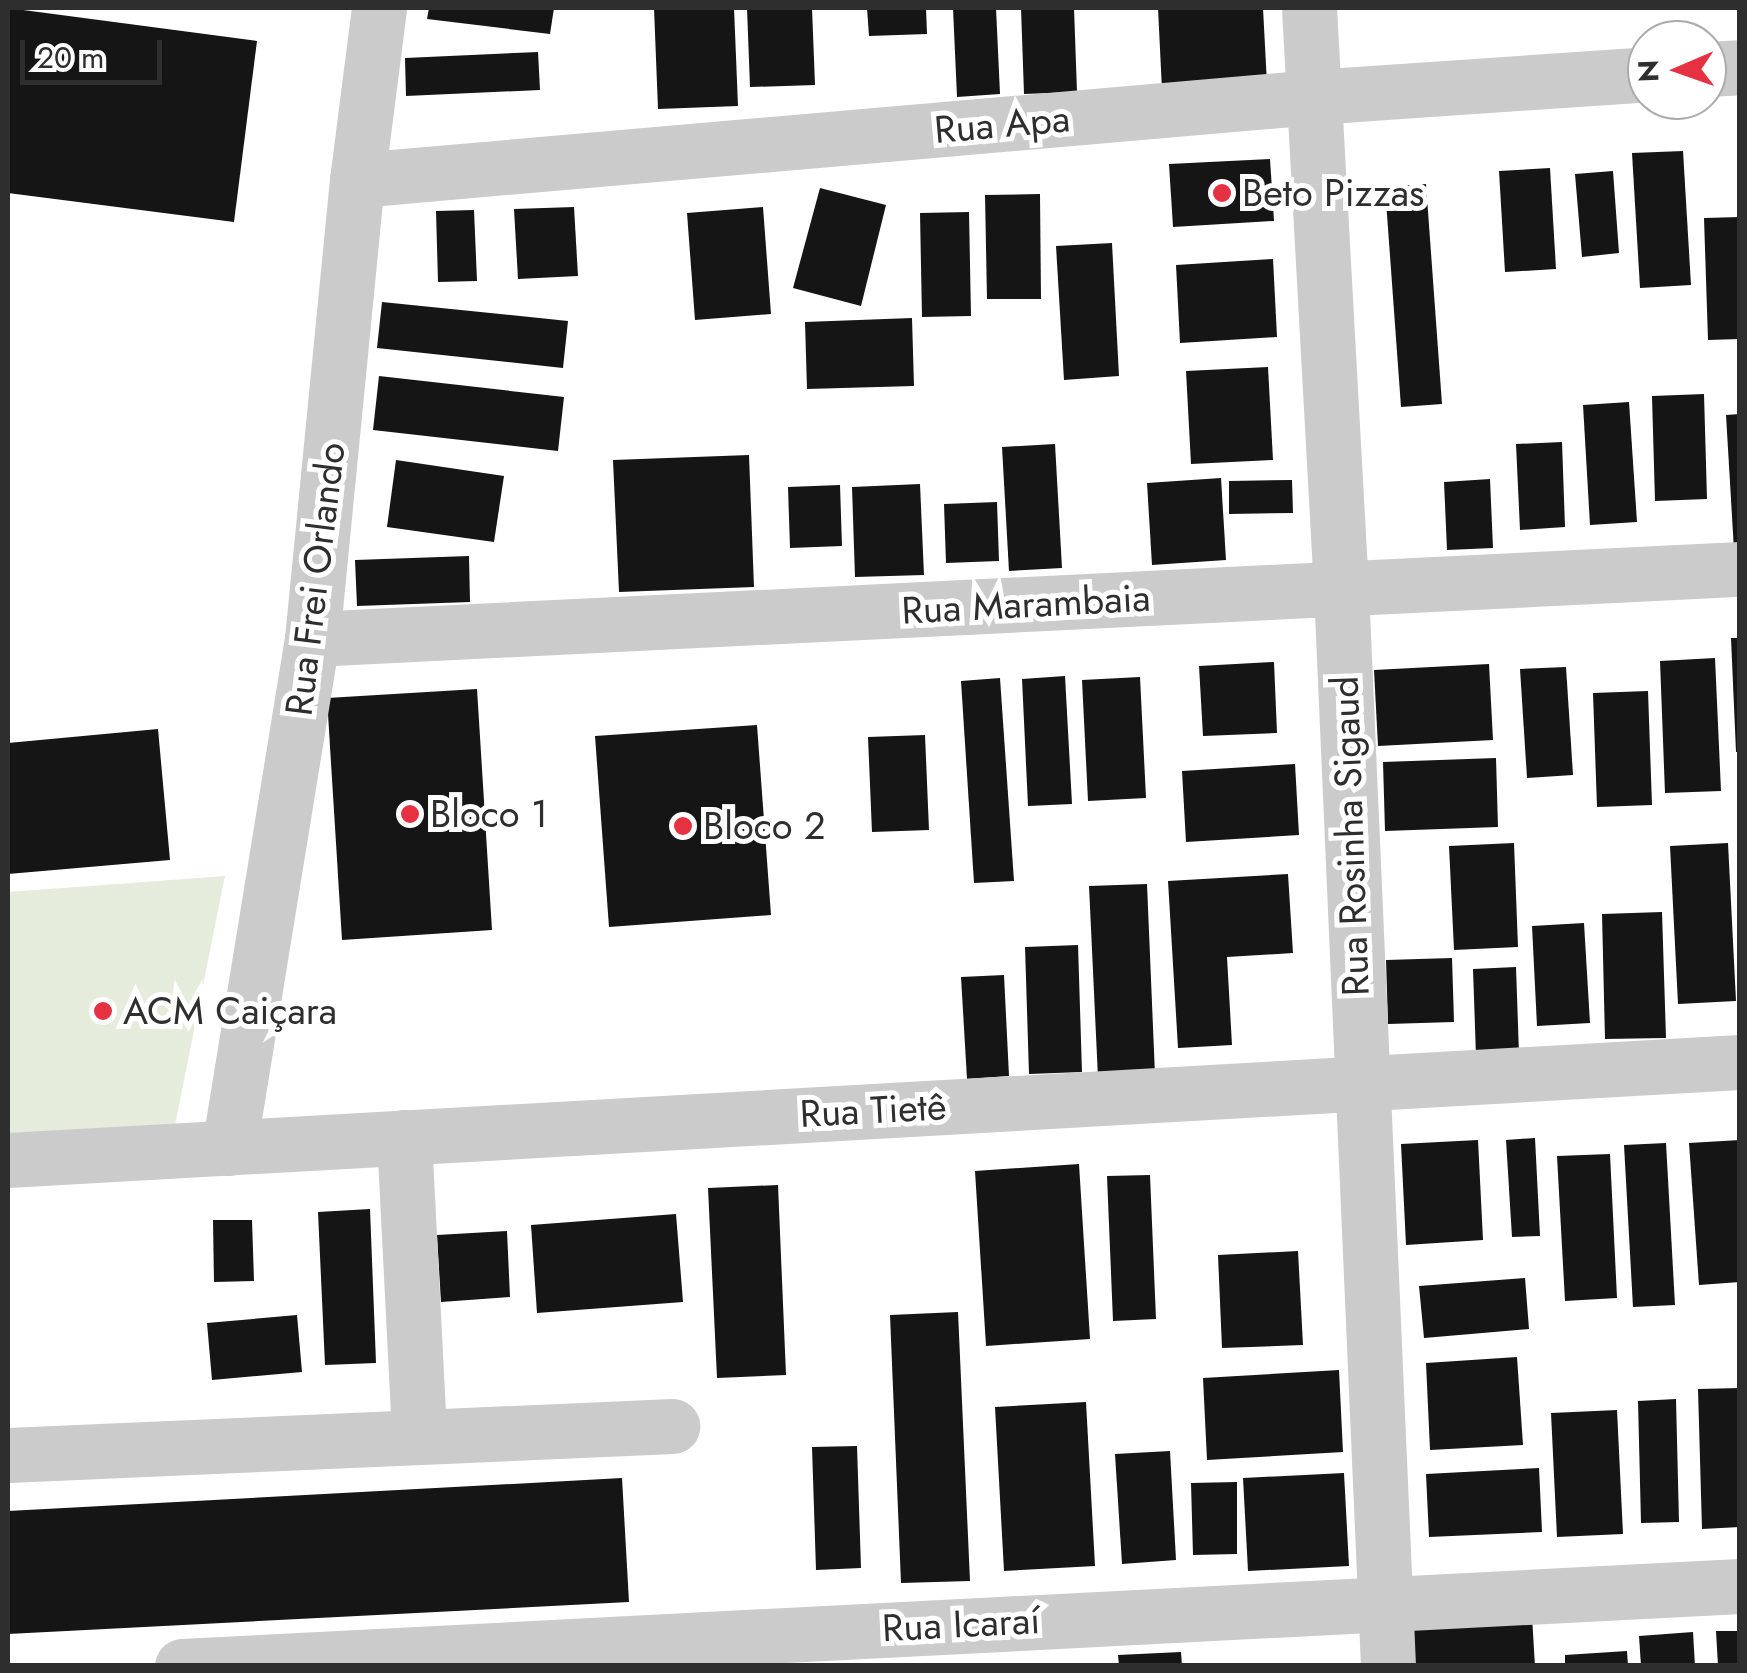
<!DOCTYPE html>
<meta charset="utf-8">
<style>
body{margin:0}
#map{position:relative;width:1747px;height:1673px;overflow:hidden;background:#fff;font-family:Jost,sans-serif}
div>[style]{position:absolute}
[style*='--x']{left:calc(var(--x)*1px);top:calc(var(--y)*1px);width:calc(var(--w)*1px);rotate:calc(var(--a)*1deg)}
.green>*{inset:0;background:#e5ecdc}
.building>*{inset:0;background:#151515}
.minor>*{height:55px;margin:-27.5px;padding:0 27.5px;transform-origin:27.5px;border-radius:27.5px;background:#cbcbcb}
.dots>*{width:28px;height:28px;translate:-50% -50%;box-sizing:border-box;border:5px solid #fff;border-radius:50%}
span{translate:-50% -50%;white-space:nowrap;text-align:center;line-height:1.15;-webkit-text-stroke:10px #fff;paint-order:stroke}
.street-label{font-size:38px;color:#2e2e2e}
.poi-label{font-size:38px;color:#2e2e2e}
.left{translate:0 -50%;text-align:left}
.frame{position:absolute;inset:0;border:10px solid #2e2e2e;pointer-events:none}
.north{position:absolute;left:1627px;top:20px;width:100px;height:100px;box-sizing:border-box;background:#fff;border:2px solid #ababab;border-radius:50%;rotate:268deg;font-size:28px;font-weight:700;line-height:40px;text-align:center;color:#2e2e2e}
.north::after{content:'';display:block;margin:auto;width:35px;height:45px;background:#e53141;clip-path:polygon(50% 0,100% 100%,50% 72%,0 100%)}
.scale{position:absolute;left:20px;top:40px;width:142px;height:45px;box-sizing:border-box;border:5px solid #2e2e2e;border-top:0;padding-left:12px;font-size:30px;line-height:35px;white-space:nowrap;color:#2e2e2e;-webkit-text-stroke:8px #fff;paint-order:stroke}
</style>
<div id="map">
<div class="green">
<div style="clip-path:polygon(225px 876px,174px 1130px,8px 1139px,8px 892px)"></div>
</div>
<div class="building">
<div style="clip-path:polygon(8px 8px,257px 41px,234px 222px,8px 193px)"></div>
<div style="clip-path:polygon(429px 8px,554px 8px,550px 34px,427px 19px)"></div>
<div style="clip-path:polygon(654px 8px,734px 8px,738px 106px,658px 109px)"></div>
<div style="clip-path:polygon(747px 8px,812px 8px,815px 85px,750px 87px)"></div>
<div style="clip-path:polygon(867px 8px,926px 8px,927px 34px,869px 36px)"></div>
<div style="clip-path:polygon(953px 8px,996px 8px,1000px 94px,957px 97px)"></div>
<div style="clip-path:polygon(1021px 8px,1074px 8px,1077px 92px,1024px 94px)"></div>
<div style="clip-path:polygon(1158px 8px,1263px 8px,1267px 84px,1162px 90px)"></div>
<div style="clip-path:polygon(538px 52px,540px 90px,406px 96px,405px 58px)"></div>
<div style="clip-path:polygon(1683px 151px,1691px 285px,1640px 288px,1632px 153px)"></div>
<div style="clip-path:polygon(1270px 159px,1274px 221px,1173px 227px,1169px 164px)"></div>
<div style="clip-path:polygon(1550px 168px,1556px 269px,1505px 272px,1499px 171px)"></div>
<div style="clip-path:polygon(1613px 171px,1619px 253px,1582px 257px,1575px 174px)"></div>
<div style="clip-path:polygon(1426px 184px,1442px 404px,1401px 407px,1385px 187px)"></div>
<div style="clip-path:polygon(820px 188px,886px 205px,861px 306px,793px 288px)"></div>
<div style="clip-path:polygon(1040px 194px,1041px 299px,987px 299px,985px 195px)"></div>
<div style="clip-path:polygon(574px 207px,578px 276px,518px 279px,514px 209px)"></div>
<div style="clip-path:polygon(763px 207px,771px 314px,695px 320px,687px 213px)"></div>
<div style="clip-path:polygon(474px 210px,477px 281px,438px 282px,436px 211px)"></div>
<div style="clip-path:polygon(969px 212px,971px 316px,922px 317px,920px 213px)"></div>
<div style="clip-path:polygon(1740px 217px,1740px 339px,1708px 340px,1704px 218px)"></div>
<div style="clip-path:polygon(1112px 243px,1119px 376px,1064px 380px,1056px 246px)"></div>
<div style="clip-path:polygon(1273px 259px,1277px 337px,1180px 343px,1176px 265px)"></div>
<div style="clip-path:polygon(382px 302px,568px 321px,563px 368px,377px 348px)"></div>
<div style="clip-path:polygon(912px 318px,914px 386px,807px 389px,805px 322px)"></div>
<div style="clip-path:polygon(1268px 367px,1273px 460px,1191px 464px,1186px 371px)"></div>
<div style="clip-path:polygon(379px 376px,564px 397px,558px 451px,373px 430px)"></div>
<div style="clip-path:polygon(1704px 394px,1707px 499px,1655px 501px,1652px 396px)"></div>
<div style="clip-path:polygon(1629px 402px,1637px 522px,1590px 525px,1583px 405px)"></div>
<div style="clip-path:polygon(1740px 414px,1740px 549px,1734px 550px,1726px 415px)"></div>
<div style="clip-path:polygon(1562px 442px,1565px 527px,1520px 530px,1516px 444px)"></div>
<div style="clip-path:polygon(1055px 444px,1062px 568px,1009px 571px,1002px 447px)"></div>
<div style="clip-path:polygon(749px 455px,754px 587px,619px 592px,613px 460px)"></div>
<div style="clip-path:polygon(396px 460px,504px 476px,494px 542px,387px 527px)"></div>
<div style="clip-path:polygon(1221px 478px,1226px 560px,1152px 565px,1147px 483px)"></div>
<div style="clip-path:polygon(1490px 479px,1493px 548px,1447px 550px,1444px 482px)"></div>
<div style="clip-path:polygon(1292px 480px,1293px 513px,1229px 514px,1229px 481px)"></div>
<div style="clip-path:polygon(920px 484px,924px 575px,855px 577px,852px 487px)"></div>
<div style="clip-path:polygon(840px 485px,842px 546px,790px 548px,788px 487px)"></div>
<div style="clip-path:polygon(997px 502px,999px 561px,946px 563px,944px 504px)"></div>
<div style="clip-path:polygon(469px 556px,470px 602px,357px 606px,355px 560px)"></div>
<div style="clip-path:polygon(1731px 638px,1740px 638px,1740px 752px,1736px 752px)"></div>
<div style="clip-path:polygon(1715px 658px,1721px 791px,1665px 793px,1660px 661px)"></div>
<div style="clip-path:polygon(1274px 662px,1277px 733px,1203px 736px,1199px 666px)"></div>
<div style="clip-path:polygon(1489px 664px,1493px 740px,1378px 746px,1374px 670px)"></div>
<div style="clip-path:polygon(1566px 667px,1573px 775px,1527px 778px,1520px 669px)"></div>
<div style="clip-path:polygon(1065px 676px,1072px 804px,1028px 806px,1022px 679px)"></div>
<div style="clip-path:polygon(1140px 677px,1146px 798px,1088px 801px,1082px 680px)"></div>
<div style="clip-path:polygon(1000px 678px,1014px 881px,974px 883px,961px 681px)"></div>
<div style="clip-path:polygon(477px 689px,492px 930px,342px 940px,327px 698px)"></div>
<div style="clip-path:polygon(1648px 691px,1652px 805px,1597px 807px,1593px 693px)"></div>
<div style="clip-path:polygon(757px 725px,771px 915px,609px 927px,595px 736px)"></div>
<div style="clip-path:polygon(158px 729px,170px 860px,8px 874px,8px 743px)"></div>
<div style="clip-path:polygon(925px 735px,929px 830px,872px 832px,868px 737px)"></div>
<div style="clip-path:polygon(1496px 758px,1498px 827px,1385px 831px,1383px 762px)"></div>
<div style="clip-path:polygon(1295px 764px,1299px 835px,1186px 842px,1182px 771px)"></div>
<div style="clip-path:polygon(1514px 843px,1518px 947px,1454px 950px,1449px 846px)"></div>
<div style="clip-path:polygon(1728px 843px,1736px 1001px,1678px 1004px,1670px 846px)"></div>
<div style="clip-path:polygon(1288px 874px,1293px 953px,1227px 957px,1232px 1045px,1178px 1048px,1168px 881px)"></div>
<div style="clip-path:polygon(1147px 884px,1155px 1075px,1098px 1078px,1089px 886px)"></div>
<div style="clip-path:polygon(1662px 912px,1666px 1038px,1605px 1039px,1602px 914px)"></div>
<div style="clip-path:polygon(1584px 923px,1590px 1023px,1537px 1026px,1532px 926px)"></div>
<div style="clip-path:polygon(1078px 945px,1082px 1072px,1029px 1074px,1025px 947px)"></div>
<div style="clip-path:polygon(1452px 958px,1454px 1022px,1388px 1024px,1386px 960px)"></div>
<div style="clip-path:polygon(1516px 967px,1519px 1054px,1476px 1056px,1473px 969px)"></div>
<div style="clip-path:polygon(1004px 975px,1009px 1076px,967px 1079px,961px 977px)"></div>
<div style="clip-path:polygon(1535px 1138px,1540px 1236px,1512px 1237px,1506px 1140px)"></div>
<div style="clip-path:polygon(1478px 1140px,1483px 1240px,1406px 1245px,1401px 1144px)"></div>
<div style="clip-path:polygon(1740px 1140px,1740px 1282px,1699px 1285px,1689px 1143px)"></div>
<div style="clip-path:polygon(1666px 1143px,1675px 1305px,1633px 1307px,1624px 1145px)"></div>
<div style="clip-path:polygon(1610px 1154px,1617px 1298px,1565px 1301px,1557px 1156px)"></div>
<div style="clip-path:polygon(1079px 1164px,1090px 1339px,986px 1346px,975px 1171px)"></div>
<div style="clip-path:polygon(1150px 1175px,1156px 1319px,1113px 1321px,1107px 1176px)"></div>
<div style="clip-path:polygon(778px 1185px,786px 1375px,717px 1378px,708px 1188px)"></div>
<div style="clip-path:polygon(370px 1209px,376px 1363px,325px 1365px,318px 1212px)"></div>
<div style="clip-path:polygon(676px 1214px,683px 1302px,537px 1313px,531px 1225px)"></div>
<div style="clip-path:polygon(213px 1220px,252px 1220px,254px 1281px,214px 1282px)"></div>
<div style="clip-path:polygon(507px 1231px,510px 1297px,441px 1302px,437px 1235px)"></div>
<div style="clip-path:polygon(1298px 1251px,1303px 1345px,1222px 1348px,1218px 1255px)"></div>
<div style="clip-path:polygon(1525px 1278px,1529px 1329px,1424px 1338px,1419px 1286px)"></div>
<div style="clip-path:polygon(958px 1312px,970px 1581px,901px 1583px,890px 1315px)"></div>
<div style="clip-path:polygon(297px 1315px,302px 1372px,212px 1380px,207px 1323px)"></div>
<div style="clip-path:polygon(1517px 1357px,1523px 1445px,1430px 1450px,1426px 1363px)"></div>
<div style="clip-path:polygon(1339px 1370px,1343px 1452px,1207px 1460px,1203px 1378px)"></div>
<div style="clip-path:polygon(1740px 1388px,1740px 1527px,1702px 1529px,1698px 1389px)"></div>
<div style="clip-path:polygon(1676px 1399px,1679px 1522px,1641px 1523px,1638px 1401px)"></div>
<div style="clip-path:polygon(1086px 1402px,1095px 1566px,1004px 1571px,995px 1407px)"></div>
<div style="clip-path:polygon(1617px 1410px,1623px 1534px,1557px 1537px,1551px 1413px)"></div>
<div style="clip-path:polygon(857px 1446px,861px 1568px,816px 1570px,812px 1447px)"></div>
<div style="clip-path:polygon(1170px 1451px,1176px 1560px,1122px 1564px,1115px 1454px)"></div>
<div style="clip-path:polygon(1539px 1468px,1542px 1532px,1429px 1537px,1426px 1474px)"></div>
<div style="clip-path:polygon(1344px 1473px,1349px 1566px,1248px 1571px,1243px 1478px)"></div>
<div style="clip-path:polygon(622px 1478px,629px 1602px,8px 1634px,8px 1511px)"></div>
<div style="clip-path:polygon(1237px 1482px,1237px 1554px,1193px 1555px,1191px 1483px)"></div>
<div style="clip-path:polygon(1532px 1617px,1535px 1666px,1408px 1666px,1406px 1625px)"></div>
<div style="clip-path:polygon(1716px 1631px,1740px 1631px,1740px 1666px,1718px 1666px)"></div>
<div style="clip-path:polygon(1693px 1632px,1695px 1666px,1641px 1666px,1639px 1636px)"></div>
<div style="clip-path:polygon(1627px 1651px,1628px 1666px,1565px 1666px,1565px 1655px)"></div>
<div style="clip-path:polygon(1181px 1652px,1182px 1666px,1119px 1666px,1118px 1655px)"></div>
</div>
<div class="minor">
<div style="--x:1309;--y:8;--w:582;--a:86.85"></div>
<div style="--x:1341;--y:589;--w:1078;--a:87.5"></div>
<div style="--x:1707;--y:69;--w:33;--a:-3"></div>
<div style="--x:357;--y:180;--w:960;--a:-4.96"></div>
<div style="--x:1313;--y:97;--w:335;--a:-3.9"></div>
<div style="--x:312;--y:639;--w:1430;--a:-2.81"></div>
<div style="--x:404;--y:1137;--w:300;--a:87.1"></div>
<div style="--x:229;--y:1148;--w:516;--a:-80.74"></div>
<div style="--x:312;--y:639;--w:461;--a:-84.4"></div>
<div style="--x:357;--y:180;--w:173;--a:-82.7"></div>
<div style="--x:8;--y:1160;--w:1735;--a:-3.24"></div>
<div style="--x:8;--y:1455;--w:665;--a:-2.5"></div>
<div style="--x:182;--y:1666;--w:1560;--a:-2.94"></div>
</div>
<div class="dots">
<div style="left:1222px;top:193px;background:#e53141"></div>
<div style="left:410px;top:814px;background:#e53141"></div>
<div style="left:683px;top:826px;background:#e53141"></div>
<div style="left:103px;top:1011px;background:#e53141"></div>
</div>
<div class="street-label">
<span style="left:1002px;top:124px;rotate:-5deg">Rua Apa</span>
<span style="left:315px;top:579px;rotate:-83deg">Rua Frei Orlando</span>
<span style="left:1026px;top:604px;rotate:-3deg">Rua Marambaia</span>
<span style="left:1350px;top:836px;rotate:-92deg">Rua Rosinha Sigaud</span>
<span style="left:873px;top:1110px;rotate:-3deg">Rua Tietê</span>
<span style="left:961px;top:1624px;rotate:-3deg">Rua Icaraí</span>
</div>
<div class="poi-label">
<span class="left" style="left:1242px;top:193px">Beto Pizzas</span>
<span class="left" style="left:430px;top:814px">Bloco 1</span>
<span class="left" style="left:703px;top:826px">Bloco 2</span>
<span class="left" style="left:123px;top:1011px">ACM Caiçara</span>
</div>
<div class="frame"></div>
<div class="north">N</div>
<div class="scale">20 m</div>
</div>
